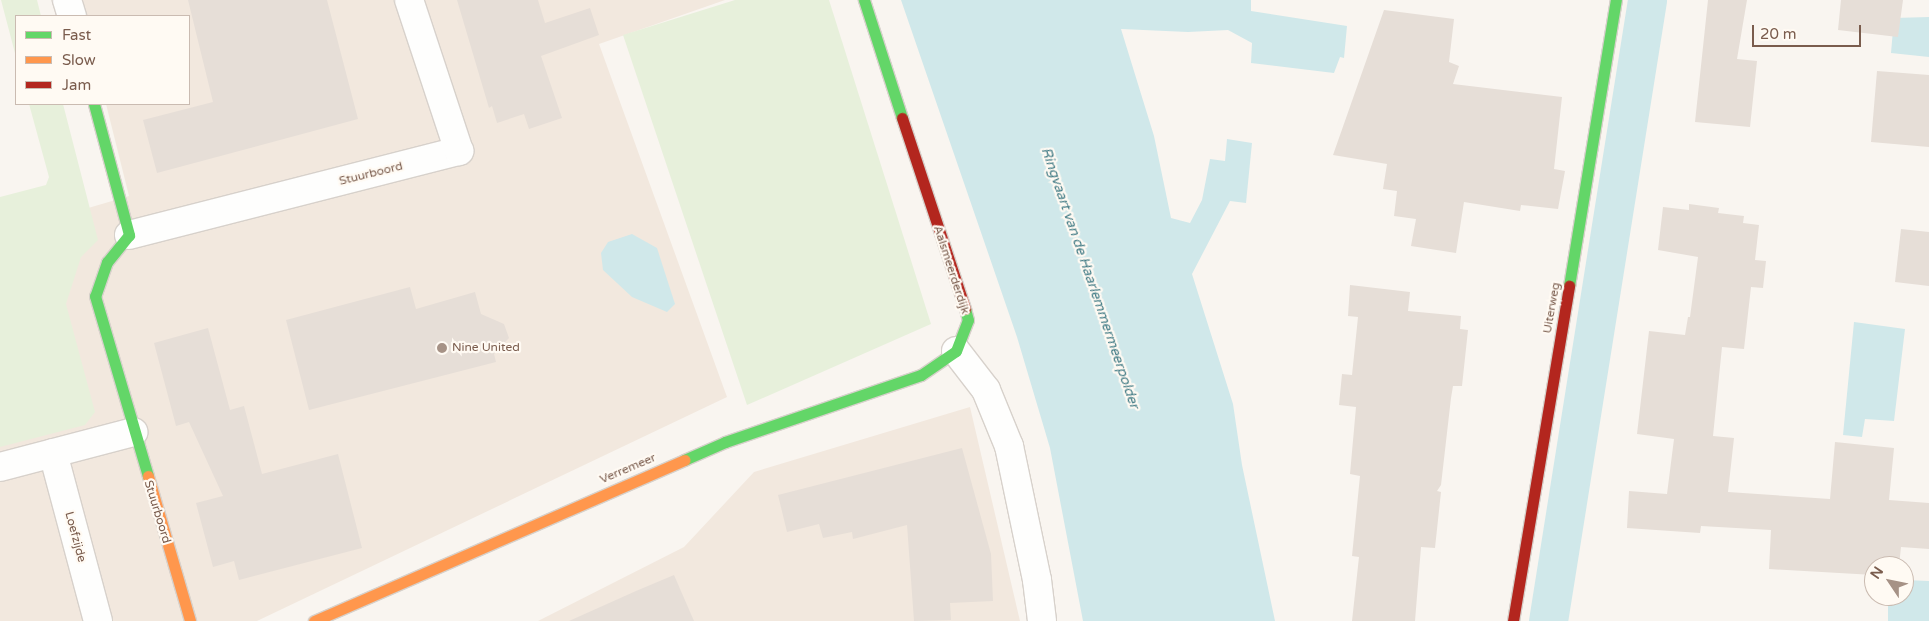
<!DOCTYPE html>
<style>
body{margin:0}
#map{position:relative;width:1929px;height:621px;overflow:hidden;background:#f9f5f0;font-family:"Varela Round",sans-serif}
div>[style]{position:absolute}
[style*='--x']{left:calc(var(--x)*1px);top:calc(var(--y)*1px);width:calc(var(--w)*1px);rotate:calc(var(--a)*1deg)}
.residential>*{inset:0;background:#f2e8de}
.green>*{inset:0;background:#e7f0db}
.water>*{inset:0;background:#d0e8ea}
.canal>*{height:39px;margin:-19.5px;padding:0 19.5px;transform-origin:19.5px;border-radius:19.5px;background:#d0e8ea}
.building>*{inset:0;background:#e6ded7}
.roads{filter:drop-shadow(1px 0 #d7d1cb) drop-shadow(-1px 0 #d7d1cb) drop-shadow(0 1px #d7d1cb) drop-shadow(0 -1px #d7d1cb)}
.street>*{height:28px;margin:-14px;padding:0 14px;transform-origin:14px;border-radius:14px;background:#fefefd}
.fast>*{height:11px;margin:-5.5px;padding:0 5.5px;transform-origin:5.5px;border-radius:5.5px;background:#63d668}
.slow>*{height:11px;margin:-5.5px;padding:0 5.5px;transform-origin:5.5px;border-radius:5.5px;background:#ff974d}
.jam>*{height:11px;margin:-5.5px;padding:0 5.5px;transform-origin:5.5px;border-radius:5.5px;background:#b3261e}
.dots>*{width:14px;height:14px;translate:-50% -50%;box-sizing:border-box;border:2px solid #fffaf3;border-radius:50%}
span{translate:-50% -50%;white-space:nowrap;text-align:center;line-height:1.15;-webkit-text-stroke:4.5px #fffaf3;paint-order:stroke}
.street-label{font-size:12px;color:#7a5c4d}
.poi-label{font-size:12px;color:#7a5c4d}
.left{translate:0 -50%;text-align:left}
.water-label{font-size:14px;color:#437c86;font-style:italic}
.legend{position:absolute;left:15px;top:15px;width:175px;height:90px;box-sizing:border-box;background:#fffaf3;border:1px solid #cabbb1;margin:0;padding:6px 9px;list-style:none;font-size:15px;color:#7a5c4d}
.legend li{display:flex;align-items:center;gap:10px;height:25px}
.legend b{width:25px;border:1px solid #cabbb1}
.north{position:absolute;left:1864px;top:556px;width:50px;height:50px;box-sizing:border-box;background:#fffaf3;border:1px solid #cabbb1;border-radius:50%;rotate:304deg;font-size:14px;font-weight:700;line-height:20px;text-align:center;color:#7a5c4d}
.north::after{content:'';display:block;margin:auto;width:18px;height:22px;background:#a69286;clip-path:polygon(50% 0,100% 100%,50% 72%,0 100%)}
.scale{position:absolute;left:1752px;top:25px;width:109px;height:22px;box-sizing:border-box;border:2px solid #7a5c4d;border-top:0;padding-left:6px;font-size:15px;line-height:18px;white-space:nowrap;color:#7a5c4d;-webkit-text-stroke:4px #fffaf3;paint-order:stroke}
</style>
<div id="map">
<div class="residential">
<div style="clip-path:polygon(79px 0,725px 0,599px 44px,727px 397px,257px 621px,0 621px,0 234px,129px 196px,106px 104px,189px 104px,189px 16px,83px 16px)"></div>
<div style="clip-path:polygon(970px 407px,1020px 621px,538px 621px,684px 547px,754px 472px)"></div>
</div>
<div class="green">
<div style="clip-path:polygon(1px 0,37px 0,41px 16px,16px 16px,16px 57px)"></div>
<div style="clip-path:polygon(735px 0,829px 0,931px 324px,747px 405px,623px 35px)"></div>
<div style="clip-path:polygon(29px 104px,63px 104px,98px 240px,81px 257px,66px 304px,95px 412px,85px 425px,0 447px,0 197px,46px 185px,49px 177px)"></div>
</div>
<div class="water">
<div style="clip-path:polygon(901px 0,1251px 0,1251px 11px,1347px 26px,1344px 58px,1340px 57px,1334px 73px,1251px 63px,1252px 43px,1228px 30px,1188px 32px,1121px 29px,1154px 136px,1171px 218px,1190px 223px,1202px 200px,1210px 159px,1225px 161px,1227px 139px,1252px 143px,1246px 203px,1230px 201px,1192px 274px,1233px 404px,1242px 465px,1275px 621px,1083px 621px,1050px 448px,1017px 337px)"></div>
<div style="clip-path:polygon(1929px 17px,1929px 57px,1891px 53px,1894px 18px)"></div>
<div style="clip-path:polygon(632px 234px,657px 248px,675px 304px,667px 312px,632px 297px,603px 270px,601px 253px,608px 242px)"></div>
<div style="clip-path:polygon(1854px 322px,1905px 329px,1894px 421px,1865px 419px,1862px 437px,1843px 435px)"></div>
<div style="clip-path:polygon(1904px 580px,1929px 581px,1929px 621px,1888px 621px,1888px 596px,1904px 596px)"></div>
</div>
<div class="canal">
<div style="--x:1548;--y:621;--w:629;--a:-80.94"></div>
</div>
<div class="building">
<div style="clip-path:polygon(188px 0,327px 0,358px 119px,157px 173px,143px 120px,213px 102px)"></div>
<div style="clip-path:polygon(457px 0,538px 0,545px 23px,590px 8px,599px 35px,541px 56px,562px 118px,529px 129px,524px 114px,497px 123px,492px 106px,489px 108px)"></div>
<div style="clip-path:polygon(1708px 0,1747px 0,1737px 59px,1757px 61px,1750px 127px,1695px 122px)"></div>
<div style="clip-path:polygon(1841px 0,1903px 0,1898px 37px,1838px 30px)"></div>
<div style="clip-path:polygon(1384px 10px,1454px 19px,1449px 62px,1459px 66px,1453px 84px,1562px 97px,1554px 169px,1565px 171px,1558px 209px,1521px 205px,1520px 211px,1464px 202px,1456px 253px,1411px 246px,1416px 219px,1394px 216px,1397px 191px,1383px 189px,1387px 164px,1333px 155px)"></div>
<div style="clip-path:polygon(1877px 71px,1929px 75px,1929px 147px,1871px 142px)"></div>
<div style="clip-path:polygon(1689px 204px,1719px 208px,1718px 213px,1744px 216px,1743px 223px,1759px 225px,1755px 260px,1766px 261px,1763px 288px,1751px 287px,1744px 349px,1722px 347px,1713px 436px,1734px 438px,1728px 492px,1830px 499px,1835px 442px,1894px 448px,1889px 500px,1929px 503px,1929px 549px,1901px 547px,1899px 566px,1874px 566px,1874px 575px,1769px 569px,1771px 530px,1701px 526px,1700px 533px,1627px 528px,1629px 491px,1667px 494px,1674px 439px,1637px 434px,1649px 331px,1685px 335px,1688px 317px,1690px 317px,1698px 257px,1658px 250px,1663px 207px,1689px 210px)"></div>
<div style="clip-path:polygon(1901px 229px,1929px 232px,1929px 286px,1895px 282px)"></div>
<div style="clip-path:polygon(1350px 285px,1410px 292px,1408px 311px,1461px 316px,1460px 329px,1468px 330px,1462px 386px,1453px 386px,1451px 398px,1441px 485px,1437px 491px,1441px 492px,1435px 548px,1421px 547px,1415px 621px,1352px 621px,1359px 557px,1352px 556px,1360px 476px,1350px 474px,1356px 407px,1339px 405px,1342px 374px,1352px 375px,1358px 317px,1348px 316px)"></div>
<div style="clip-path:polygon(410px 287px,416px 309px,475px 292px,481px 314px,504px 324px,509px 338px,494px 354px,496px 362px,309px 410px,286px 320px)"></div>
<div style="clip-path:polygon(208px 328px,230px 410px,244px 406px,262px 474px,338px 454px,362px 548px,239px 580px,234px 561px,213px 567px,196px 503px,223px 496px,189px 422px,176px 426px,154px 343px)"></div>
<div style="clip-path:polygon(962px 448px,991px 554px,993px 601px,950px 603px,951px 620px,914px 621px,907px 525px,853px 539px,852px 532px,823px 538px,819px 524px,787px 532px,778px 495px)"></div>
<div style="clip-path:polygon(674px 575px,694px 621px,569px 621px,636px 591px)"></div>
</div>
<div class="roads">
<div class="street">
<div style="--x:67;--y:0;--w:17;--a:73"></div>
<div style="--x:129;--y:235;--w:341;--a:-14.3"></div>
<div style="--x:459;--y:151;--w:159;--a:-108.3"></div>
<div style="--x:956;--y:351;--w:49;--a:52.4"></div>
<div style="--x:986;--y:390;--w:61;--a:67.7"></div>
<div style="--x:1009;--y:446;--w:137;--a:78.2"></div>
<div style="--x:1037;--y:580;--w:41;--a:83"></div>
<div style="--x:53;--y:453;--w:174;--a:75"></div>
<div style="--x:0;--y:467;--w:138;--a:-14.7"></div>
</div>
<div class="fast">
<div style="--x:864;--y:0;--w:124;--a:72.1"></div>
<div style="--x:94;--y:104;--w:136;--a:75"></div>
<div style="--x:129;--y:235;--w:35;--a:129"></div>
<div style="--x:107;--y:262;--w:36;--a:109"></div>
<div style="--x:95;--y:296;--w:188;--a:73.6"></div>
<div style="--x:1569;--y:286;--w:290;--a:-80.7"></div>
<div style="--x:684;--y:460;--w:45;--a:-23.7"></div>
<div style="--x:725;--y:442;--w:207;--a:-18.9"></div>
<div style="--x:921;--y:375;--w:42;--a:-34.4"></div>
<div style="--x:956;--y:351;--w:33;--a:-69"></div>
<div style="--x:968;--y:320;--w:11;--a:-105"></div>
</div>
<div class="slow">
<div style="--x:148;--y:476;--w:151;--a:73.8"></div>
<div style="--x:314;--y:621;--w:404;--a:-23.5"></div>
</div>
<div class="jam">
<div style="--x:902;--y:118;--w:201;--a:71.7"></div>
<div style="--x:1513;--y:621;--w:340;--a:-80.5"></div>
</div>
</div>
<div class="dots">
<div style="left:442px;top:348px;background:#a69286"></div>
</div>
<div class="street-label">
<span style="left:371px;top:174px;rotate:-14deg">Stuurboord</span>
<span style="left:951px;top:270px;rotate:72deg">Aalsmeerderdijk</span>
<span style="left:1552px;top:308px;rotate:-80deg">Uiterweg</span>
<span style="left:628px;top:469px;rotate:-23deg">Verremeer</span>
<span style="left:157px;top:512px;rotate:73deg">Stuurboord</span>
<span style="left:75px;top:537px;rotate:75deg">Loefzijde</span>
</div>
<div class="poi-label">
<span class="left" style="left:452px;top:348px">Nine United</span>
</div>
<div class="water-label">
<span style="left:1090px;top:278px;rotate:71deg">Ringvaart van de Haarlemmermeerpolder</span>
</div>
<ul class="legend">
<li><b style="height:6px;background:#63d668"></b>Fast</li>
<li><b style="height:6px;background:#ff974d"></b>Slow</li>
<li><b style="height:6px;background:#b3261e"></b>Jam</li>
</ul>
<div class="north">N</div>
<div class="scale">20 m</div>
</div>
